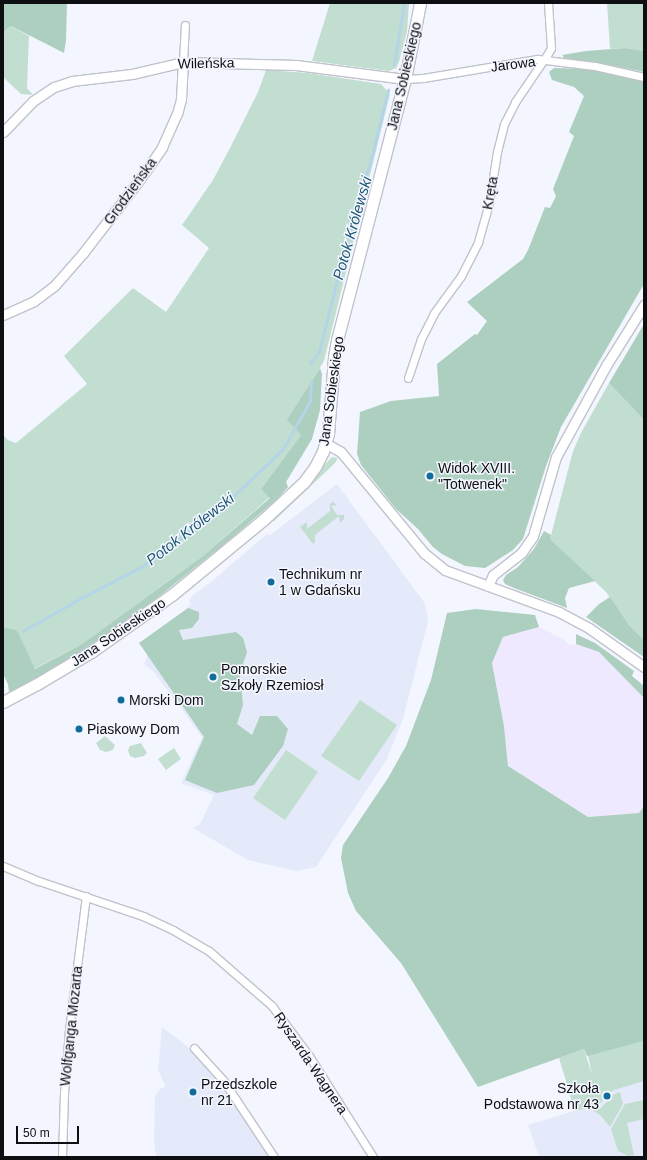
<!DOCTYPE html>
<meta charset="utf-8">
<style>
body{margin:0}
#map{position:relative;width:647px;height:1160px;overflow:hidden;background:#f3f6ff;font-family:Arial,sans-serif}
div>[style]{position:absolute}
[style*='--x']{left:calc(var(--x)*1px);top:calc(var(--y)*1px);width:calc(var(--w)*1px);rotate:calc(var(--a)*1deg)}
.built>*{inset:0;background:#e4eaf9}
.industrial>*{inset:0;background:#efe9ff}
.green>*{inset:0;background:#c2ded1}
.forest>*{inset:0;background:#adcfbf}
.stream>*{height:2.5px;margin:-1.25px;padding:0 1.25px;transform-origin:1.25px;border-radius:1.25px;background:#b4d5e7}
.roads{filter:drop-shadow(1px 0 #c0c3cb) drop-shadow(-1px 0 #c0c3cb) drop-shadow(0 1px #c0c3cb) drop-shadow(0 -1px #c0c3cb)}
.minor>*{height:7px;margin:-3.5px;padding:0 3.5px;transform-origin:3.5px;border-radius:3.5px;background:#fff}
.tertiary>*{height:9px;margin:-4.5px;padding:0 4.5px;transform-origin:4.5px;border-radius:4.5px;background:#fff}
.secondary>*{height:11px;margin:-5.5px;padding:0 5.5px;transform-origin:5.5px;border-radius:5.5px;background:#fff}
.dots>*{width:11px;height:11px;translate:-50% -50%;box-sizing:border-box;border:2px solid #f3f6ff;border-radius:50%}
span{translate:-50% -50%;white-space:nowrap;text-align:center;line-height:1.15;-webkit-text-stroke:3px #f3f6ff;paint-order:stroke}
.street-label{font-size:14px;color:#0e0f12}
.poi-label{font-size:14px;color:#0e0f12}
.left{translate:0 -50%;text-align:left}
.right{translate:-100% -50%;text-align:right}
.water-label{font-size:15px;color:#1c5771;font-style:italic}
.frame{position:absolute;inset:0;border:4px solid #0e0f12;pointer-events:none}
.scale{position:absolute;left:16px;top:1126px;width:63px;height:18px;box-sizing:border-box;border:2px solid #0e0f12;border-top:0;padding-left:5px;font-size:12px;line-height:14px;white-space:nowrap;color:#0e0f12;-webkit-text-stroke:3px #f3f6ff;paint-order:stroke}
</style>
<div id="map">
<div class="built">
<div style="clip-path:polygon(337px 484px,424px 602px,427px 612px,428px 621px,403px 719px,387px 759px,316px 867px,296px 871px,248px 860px,193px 828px,200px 824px,214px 795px,181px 783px,202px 737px,154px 672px,144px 664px,153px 643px,191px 604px,189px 601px,192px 596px,211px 582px,268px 533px,269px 536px)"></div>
<div style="clip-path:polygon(162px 1027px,192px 1050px,225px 1087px,270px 1157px,156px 1157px,154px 1140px,155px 1096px,161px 1088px,166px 1087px,158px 1070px)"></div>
<div style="clip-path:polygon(644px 1041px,644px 1157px,539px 1157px,528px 1125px,574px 1111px,566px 1082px,593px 1075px,588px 1055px)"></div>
</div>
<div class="industrial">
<div style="clip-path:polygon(539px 627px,563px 639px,569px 645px,576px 644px,599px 652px,644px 698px,644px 806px,639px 813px,588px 817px,508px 766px,504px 725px,492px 663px,503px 637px)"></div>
</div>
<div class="green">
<div style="clip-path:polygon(330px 3px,409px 3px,407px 32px,399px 62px,396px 68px,389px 71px,312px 61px)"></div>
<div style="clip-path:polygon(607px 3px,644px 3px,644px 51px,626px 48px,610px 49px)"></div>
<div style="clip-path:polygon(11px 26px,29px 36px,27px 88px,33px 95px,21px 94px,3px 77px,3px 32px)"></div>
<div style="clip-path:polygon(266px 70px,308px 73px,381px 84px,390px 94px,324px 361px,288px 420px,301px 435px,261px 489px,270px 497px,203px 556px,82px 644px,34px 669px,17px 630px,3px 627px,3px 435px,8px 440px,16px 443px,87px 384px,64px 356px,133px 288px,166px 312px,209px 248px,182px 225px,213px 180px,230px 148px,258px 92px)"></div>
<div style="clip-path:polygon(609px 383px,644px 420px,644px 640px,629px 625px,606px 592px,550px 539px,573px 451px,582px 431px)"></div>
<div style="clip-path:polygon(332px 457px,338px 458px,335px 463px,273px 522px,273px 517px)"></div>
<div style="clip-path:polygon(333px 502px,337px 505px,331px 506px,337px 515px,344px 515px,344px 519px,340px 523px,339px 516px,315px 535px,315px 542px,313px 544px,300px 527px,307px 522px,307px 529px,330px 511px,330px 504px)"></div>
<div style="clip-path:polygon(360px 700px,397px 725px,359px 781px,321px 756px)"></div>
<div style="clip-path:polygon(105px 736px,115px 745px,113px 750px,106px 752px,100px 750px,96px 743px)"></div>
<div style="clip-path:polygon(141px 743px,147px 753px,144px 756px,135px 758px,130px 756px,128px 750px,130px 746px)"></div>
<div style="clip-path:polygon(174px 748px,181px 759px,166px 770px,158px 759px)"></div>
<div style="clip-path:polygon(286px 750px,318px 772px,285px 820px,253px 798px)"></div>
<div style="clip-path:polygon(644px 1041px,644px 1081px,614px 1090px,597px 1106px,575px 1111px,559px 1058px,584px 1049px,592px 1075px,588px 1055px)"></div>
<div style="clip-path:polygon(620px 1092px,623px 1104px,610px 1127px,600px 1115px,593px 1111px,601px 1108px,614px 1094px)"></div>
<div style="clip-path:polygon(644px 1100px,644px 1119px,627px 1123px,634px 1155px,628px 1156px,618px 1151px,611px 1129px,625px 1104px)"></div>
</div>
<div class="forest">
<div style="clip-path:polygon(3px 3px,67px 3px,66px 41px,64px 53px,11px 26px,3px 32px)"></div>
<div style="clip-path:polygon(626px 48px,644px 51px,644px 72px,605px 64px,564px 58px,562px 55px,586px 51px)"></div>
<div style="clip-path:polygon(554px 68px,595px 69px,644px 82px,644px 284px,561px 427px,546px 466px,523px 539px,513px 550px,485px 568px,465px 566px,442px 554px,433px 547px,418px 529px,396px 509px,361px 465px,357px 454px,360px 412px,391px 401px,439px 396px,437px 364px,475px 334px,477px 335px,487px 321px,467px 302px,523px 259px,528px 250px,545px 207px,550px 208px,556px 196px,553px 189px,574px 136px,569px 132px,584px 96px,574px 87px,552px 80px,549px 72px)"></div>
<div style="clip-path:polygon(644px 324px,644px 420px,609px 383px)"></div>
<div style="clip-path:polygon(320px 368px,322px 374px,320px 410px,312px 439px,286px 482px,288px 487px,276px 500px,228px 541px,136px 615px,44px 675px,9px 692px,8px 684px,3px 674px,3px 627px,17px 630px,35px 669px,82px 644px,203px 556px,270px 498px,261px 489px,301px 435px,287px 420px)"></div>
<div style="clip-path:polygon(544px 531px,551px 535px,550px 539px,595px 581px,569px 588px,565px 598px,567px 608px,514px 588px,505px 584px,503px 580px,506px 575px,518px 567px,534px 549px)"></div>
<div style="clip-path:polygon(610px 597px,629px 625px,644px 640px,644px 657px,586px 617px,599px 604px)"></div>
<div style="clip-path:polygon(188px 608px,199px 612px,199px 619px,192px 628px,179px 630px,183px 640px,236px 632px,243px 638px,247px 652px,240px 673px,243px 705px,237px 724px,252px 735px,260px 716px,277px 716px,288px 729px,283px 746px,254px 785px,217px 793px,185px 780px,204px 737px,139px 643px)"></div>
<div style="clip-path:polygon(476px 609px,535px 615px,539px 627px,503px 637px,492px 663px,504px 726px,508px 766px,588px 817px,639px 813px,644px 806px,644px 1041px,587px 1056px,584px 1049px,478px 1087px,401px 963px,356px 911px,348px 893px,341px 858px,343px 845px,388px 778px,406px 746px,431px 680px,447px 613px)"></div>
<div style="clip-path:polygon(576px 634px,595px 643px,634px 671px,632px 676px,644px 686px,644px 698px,599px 652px,576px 644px)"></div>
</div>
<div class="stream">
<div style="--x:394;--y:65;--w:63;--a:-80.8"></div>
<div style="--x:311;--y:364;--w:2;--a:-90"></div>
<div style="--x:311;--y:362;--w:13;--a:-51"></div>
<div style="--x:319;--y:352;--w:168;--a:-75.9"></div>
<div style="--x:360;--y:189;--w:27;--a:-68"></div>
<div style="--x:370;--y:164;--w:76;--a:-76.3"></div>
<div style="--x:23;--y:631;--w:69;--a:-29.5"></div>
<div style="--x:83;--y:597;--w:68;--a:-27.3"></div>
<div style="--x:143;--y:566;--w:94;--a:-36.4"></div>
<div style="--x:219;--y:510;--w:88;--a:-43.6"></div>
<div style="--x:283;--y:449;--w:55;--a:-60.6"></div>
<div style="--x:310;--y:401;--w:19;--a:-87"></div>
</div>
<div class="roads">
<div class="minor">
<div style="--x:183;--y:62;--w:37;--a:-87"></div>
<div style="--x:405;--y:79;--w:18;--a:-3"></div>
<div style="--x:423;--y:78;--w:116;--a:-9.5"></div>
<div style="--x:537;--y:59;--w:58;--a:6.9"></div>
<div style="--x:595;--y:66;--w:50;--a:12.7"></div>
<div style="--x:408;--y:378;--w:41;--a:-71.6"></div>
<div style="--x:421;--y:339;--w:29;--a:-63"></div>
<div style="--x:434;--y:313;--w:46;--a:-53.9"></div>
<div style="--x:461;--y:276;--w:38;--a:-63"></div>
<div style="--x:478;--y:242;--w:41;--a:-74.2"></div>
<div style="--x:489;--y:203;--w:52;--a:-81.1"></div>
<div style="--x:497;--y:152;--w:29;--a:-76"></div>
<div style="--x:504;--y:124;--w:25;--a:-63"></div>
<div style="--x:515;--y:102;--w:57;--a:-55.8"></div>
<div style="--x:547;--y:55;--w:8;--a:-60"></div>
<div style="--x:551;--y:48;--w:45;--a:-93.8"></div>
<div style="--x:3;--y:866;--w:39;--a:23"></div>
<div style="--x:39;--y:881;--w:110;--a:18.6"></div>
<div style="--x:143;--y:916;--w:33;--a:25"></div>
<div style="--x:173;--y:930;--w:42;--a:30.3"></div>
<div style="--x:209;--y:951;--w:84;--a:41.1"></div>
<div style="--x:272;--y:1006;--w:62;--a:53.5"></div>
<div style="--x:309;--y:1056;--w:120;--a:57.6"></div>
<div style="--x:194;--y:1048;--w:43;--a:47.8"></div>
<div style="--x:223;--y:1080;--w:92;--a:56.5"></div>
<div style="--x:62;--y:1157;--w:64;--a:-88.2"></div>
<div style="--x:64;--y:1093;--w:63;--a:-85.5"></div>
<div style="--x:69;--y:1030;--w:135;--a:-82.8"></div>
</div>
<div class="tertiary">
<div style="--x:3;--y:132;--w:43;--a:-45.9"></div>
<div style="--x:33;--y:101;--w:25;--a:-34"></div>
<div style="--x:54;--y:87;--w:19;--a:-18"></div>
<div style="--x:72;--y:81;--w:60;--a:-6.7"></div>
<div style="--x:132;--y:74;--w:52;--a:-13.2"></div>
<div style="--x:183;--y:62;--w:113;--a:1.5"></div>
<div style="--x:296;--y:65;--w:110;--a:7.3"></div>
<div style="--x:3;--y:315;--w:34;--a:-24"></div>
<div style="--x:34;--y:301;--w:26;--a:-37"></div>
<div style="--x:55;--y:285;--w:43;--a:-48.8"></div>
<div style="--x:83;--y:253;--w:93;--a:-52.4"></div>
<div style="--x:140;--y:179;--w:39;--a:-55"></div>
<div style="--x:162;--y:147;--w:36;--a:-66"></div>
<div style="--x:177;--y:114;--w:16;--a:-75"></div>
<div style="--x:181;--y:99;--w:37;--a:-87"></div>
<div style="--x:325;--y:443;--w:18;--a:29"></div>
<div style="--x:341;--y:452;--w:131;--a:50.6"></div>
<div style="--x:424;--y:553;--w:27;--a:39"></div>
<div style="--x:445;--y:570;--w:121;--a:20.2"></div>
<div style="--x:559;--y:612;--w:34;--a:28"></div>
<div style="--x:589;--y:628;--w:67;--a:35.3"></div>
<div style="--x:488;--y:586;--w:12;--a:-66"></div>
<div style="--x:493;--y:575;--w:37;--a:-38"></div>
<div style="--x:522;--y:552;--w:19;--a:-55"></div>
<div style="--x:533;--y:536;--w:82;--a:-73.8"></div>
<div style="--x:556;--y:457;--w:106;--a:-61.3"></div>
<div style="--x:607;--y:364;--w:70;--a:-57.9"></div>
</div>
<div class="secondary">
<div style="--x:3;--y:702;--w:38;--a:-28"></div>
<div style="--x:37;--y:684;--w:63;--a:-30.7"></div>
<div style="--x:91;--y:652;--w:100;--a:-35.3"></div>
<div style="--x:173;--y:594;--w:118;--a:-39.5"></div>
<div style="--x:264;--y:519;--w:54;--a:-42.8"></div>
<div style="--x:304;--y:482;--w:19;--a:-54"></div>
<div style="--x:315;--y:467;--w:18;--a:-63"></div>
<div style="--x:323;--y:451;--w:18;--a:-74"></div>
<div style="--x:328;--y:434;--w:77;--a:-85.5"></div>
<div style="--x:334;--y:357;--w:17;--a:-80"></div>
<div style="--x:337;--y:340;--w:270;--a:-75.4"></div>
<div style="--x:405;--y:79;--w:77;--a:-78.8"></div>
</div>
</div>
<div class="dots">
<div style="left:430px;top:476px;background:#126c9b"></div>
<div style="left:271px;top:582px;background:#126c9b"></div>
<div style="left:213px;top:677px;background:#126c9b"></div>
<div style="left:121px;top:700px;background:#126c9b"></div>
<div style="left:79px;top:729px;background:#126c9b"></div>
<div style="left:193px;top:1092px;background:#126c9b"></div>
<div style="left:607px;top:1096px;background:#126c9b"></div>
</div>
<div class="street-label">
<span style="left:206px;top:63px;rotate:-1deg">Wileńska</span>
<span style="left:513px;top:64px;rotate:-7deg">Jarowa</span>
<span style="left:404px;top:76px;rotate:-77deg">Jana Sobieskiego</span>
<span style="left:130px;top:191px;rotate:-54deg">Grodzieńska</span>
<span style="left:490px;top:193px;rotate:-80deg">Kręta</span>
<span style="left:331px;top:391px;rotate:-82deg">Jana Sobieskiego</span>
<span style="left:118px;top:632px;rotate:-34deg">Jana Sobieskiego</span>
<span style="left:71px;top:1026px;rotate:-84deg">Wolfganga Mozarta</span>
<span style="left:311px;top:1063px;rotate:56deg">Ryszarda Wagnera</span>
</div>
<div class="poi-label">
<span class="left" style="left:438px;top:476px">Widok XVIII.<br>"Totwenek"</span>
<span class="left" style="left:279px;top:582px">Technikum nr<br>1 w Gdańsku</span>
<span class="left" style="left:221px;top:677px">Pomorskie<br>Szkoły Rzemiosł</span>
<span class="left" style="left:129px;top:700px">Morski Dom</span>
<span class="left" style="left:87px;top:729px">Piaskowy Dom</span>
<span class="left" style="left:201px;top:1092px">Przedszkole<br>nr 21</span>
<span class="right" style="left:599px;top:1096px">Szkoła<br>Podstawowa nr 43</span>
</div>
<div class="water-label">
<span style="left:352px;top:228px;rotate:-74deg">Potok Królewski</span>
<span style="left:190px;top:529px;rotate:-38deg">Potok Królewski</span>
</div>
<div class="frame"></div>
<div class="scale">50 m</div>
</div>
